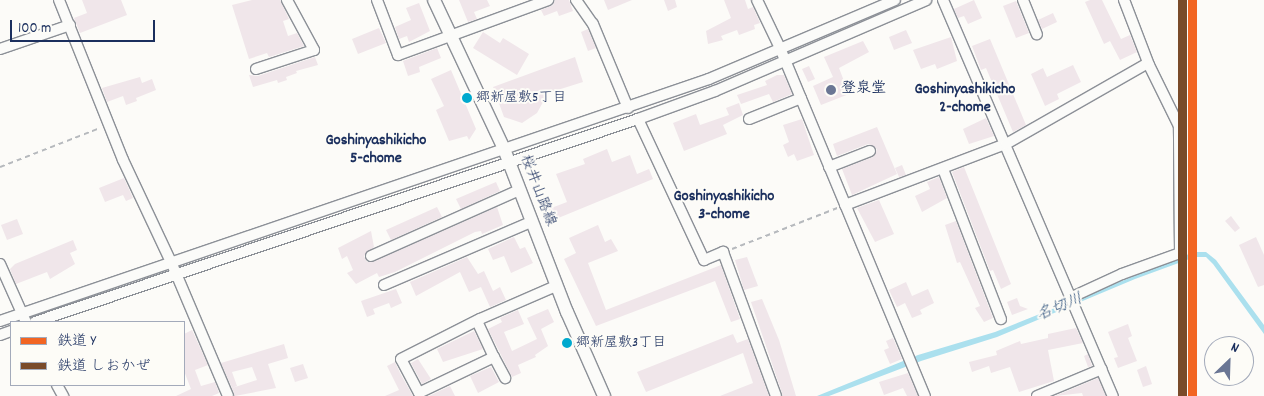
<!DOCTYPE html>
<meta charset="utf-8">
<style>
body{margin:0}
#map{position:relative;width:1264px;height:396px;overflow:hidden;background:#fcfbf8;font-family:Dekko,"Klee One",sans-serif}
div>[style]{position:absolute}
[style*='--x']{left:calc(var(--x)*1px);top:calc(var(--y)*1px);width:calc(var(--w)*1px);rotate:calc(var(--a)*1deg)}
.water>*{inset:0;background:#abe0ee}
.building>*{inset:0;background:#f0e6ea}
.path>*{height:2px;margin-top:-1px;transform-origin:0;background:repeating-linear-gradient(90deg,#b6b9bd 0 5px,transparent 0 9px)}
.roads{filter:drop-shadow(1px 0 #8c9097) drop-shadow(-1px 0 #8c9097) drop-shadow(0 1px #8c9097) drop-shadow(0 -1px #8c9097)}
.minor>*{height:10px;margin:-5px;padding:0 5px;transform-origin:5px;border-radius:5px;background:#fbfbf9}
.major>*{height:12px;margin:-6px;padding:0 6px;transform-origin:6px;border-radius:6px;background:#fbfbf9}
.rail-1>*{height:9px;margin:-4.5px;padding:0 4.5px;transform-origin:4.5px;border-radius:4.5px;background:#f26522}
.rail-2>*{height:9px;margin:-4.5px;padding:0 4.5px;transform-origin:4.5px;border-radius:4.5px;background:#7a4b2a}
.dots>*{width:14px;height:14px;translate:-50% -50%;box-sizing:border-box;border:2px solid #fdfcf7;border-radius:50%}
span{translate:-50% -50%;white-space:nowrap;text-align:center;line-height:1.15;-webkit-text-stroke:4px #fdfcf7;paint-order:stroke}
.bus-label{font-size:14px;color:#1b2f5e}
.left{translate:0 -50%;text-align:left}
.poi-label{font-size:15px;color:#1b2f5e;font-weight:700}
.street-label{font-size:15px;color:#1b2f5e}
.neighbourhood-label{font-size:16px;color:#1b2f5e;font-weight:700}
.water-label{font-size:16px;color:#365881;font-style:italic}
.legend{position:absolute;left:10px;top:321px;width:175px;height:65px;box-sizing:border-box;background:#fdfcf7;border:1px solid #a3aaba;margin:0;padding:6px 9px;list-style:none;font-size:15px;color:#1b2f5e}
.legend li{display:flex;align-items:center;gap:10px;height:25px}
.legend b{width:25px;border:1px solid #a3aaba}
.north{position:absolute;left:1204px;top:336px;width:50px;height:50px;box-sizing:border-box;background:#fdfcf7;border:1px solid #a3aaba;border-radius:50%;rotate:24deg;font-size:14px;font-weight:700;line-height:20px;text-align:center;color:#1b2f5e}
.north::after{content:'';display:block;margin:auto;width:18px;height:22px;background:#6a7694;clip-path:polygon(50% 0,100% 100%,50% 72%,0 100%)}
.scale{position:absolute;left:10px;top:20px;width:145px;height:22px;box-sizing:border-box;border:2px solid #1b2f5e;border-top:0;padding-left:6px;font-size:15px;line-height:18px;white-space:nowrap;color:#1b2f5e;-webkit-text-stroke:4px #fdfcf7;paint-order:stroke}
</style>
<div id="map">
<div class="water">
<div style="clip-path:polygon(1194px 252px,1206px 252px,1216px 260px,1264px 325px,1264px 334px,1213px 264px,1206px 257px,1195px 257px,1135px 279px,997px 337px,921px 361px,829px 396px,817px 396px,918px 355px,995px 332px)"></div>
</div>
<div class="building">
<div style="clip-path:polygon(82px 0,121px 0,127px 15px,80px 33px,74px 18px,87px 13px)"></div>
<div style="clip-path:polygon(252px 0,280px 0,289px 19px,283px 21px,288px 36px,297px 33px,304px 46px,269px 57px,267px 53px,249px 59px,232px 5px)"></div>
<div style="clip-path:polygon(459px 0,487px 0,490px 6px,474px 12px,477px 19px,468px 22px)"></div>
<div style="clip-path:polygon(555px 0,569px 0,573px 11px,559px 16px,557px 11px,544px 16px,541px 10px,553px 5px)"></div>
<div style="clip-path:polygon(604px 0,632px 0,608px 10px)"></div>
<div style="clip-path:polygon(664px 0,675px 0,677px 7px,668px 11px)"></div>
<div style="clip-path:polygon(724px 0,745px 0,748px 9px,753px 7px,760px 23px,754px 25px,755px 29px,739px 35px,737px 30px,721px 36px,723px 40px,708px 44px,706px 31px,731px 18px)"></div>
<div style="clip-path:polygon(974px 0,982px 18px,968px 24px,964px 16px,958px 18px,954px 9px)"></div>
<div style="clip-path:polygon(1090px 0,1102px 0,1121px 39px,1130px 35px,1137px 52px,1120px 60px,1110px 41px,1104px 44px,1085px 2px)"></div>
<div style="clip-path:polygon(1016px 1px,1029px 33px,1016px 38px,1003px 6px)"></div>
<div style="clip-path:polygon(419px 3px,430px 31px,409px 42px,407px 36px,399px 39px,395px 27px,411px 20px,406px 8px)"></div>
<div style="clip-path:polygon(1053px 13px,1057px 22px,1042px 29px,1038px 20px)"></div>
<div style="clip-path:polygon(379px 28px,386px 43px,358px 54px,352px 39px)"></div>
<div style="clip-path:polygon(588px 29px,596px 48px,588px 51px,581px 32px)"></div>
<div style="clip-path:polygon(906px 30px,912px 43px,894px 50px,889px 37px)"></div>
<div style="clip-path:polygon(483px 32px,500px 43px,503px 38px,529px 54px,517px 75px,473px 48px)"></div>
<div style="clip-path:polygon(951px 37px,957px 61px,937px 69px,935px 64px,921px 69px,913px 50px)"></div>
<div style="clip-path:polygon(990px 39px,1026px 125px,1013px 132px,986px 68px,981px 70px,972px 46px)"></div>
<div style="clip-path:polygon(863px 41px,869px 52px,839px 68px,849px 94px,821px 105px,813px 86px,833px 77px,824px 57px)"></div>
<div style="clip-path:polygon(437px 48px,441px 58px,419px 67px,420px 72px,408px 76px,403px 61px)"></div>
<div style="clip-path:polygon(315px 57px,318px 65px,296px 71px,297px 73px,286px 77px,287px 80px,278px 83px,277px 80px,253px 87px,249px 75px,258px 76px)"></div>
<div style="clip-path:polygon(575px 57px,583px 82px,548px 93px,537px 113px,522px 123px,504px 117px,493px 87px)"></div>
<div style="clip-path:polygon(1073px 65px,1081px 82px,1057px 94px,1059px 99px,1045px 106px,1031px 74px,1043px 68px,1047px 77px)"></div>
<div style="clip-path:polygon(809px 66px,815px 79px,808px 82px,802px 69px)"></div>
<div style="clip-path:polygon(451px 70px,476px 129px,469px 140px,467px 136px,449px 141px,436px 110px,444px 106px,431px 79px)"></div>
<div style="clip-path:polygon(777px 75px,784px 75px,792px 94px,773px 102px,769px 94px,741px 104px,737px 95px,767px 85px,765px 81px)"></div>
<div style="clip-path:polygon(140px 77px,142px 83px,152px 79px,156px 90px,136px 98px,137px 101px,126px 105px,123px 96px,107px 102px,102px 88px)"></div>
<div style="clip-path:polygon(739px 103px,743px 115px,723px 125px,727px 134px,684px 151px,673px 123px,696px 114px,700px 125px,729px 115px,726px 108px)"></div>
<div style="clip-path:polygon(986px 118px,994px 136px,969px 144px,963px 129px)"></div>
<div style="clip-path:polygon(802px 119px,814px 155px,797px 161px,794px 154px,788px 157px,783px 145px,789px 142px,783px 125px)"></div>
<div style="clip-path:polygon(877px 127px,897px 174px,852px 195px,842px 169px,873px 157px,877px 149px,868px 144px,837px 156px,833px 144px)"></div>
<div style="clip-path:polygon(607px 149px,612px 162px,630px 155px,637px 174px,649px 169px,653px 179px,551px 221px,546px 210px,567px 202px,556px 174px,585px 164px,583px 159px)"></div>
<div style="clip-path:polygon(902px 165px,906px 175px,899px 177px,895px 168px)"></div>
<div style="clip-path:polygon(964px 167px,1011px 284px,1001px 289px,993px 270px,990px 271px,952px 172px)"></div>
<div style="clip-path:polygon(939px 177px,947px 198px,922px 212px,915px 196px,930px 189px,927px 182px)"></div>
<div style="clip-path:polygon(124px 178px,133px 198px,126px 201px,123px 195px,105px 202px,99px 188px)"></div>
<div style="clip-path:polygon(496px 182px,500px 191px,461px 209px,456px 199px)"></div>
<div style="clip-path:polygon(879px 200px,894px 234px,875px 242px,857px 208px)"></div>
<div style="clip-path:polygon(437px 207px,442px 217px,391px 240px,386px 230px)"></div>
<div style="clip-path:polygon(497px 207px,503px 225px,482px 234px,481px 231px,475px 232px,395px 272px,379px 277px,377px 273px,356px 284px,347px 273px,353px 270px,347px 256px,342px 259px,338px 248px,371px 231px,374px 247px,364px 256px,367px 262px,373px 262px)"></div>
<div style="clip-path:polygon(1231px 216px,1240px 228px,1235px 232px,1225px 221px)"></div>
<div style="clip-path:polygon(17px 219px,23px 234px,7px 240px,1px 225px)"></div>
<div style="clip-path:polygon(956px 221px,993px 318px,984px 322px,975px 308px,980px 306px,960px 262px,957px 263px,945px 225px)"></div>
<div style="clip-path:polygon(598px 225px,605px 242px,611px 239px,618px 251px,588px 263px,606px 310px,721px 265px,740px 319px,731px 322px,715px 281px,596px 326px,564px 259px,576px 253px,569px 238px)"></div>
<div style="clip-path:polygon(514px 237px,520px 249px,525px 247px,533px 263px,511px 273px,504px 256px,493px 260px,488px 249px)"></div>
<div style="clip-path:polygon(1256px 237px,1264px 255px,1264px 285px,1258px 287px,1239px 245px)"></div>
<div style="clip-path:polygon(73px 240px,77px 250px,70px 253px,75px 264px,50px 279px,47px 272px,16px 284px,10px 269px,15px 264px)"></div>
<div style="clip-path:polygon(467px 257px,478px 274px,484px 271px,493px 291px,500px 287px,506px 300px,490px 307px,481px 287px,469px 292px,460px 272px,416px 296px,410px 282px)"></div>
<div style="clip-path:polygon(747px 257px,758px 286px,744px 290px,735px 260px)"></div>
<div style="clip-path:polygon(906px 282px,912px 296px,928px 289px,934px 303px,920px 310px,922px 314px,912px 318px,905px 303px,897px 307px,889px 290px)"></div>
<div style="clip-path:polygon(396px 289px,402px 303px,391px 308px,389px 303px,373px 309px,375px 314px,367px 317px,361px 301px)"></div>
<div style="clip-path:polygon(1017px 298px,1020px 306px,1028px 309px,1012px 315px,1007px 302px)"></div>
<div style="clip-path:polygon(762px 299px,779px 340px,796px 396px,783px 396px,751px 302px)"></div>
<div style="clip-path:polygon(548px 309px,554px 322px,541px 329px,548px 346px,535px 355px,536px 357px,518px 365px,521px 373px,512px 377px,488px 329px,502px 322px,500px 318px,518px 310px,524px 324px,504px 332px,512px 351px,537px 339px,527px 318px)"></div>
<div style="clip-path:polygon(1128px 324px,1132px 336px,1128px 338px,1137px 361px,1118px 368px,1114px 358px,1118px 357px,1108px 332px)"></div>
<div style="clip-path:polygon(1076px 328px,1083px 343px,1048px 350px,1054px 381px,1019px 392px,1010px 367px,991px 373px,989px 366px,972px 372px,969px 362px,997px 355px,996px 351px,1020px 341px,1021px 344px,1048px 338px,1048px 334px)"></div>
<div style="clip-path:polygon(192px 330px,208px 365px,195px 370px,201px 386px,215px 382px,219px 393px,212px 396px,176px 396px,191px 389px,184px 371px,184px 334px)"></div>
<div style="clip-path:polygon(474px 331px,483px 349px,443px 362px,437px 349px)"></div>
<div style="clip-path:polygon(733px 334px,737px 343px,748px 339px,769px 396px,720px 396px,753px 383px,743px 353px,646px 392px,637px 372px)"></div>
<div style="clip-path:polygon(893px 338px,902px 359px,890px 364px,884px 350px,889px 348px,886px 341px)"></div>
<div style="clip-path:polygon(284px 344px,288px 358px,268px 364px,276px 388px,235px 396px,232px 388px,257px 380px,252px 367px,232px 372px,237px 386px,232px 388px,221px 363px)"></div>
<div style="clip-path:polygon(1088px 354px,1092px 366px,1088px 367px,1084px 356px)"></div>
<div style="clip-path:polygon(418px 359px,431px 379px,422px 384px,411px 363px)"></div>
<div style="clip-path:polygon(395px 362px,400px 373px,413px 396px,385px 396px,399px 390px,387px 366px)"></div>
<div style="clip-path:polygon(303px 364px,308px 378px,295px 382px,290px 368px)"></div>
<div style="clip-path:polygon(1146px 366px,1152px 384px,1143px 387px,1137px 370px)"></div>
<div style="clip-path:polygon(491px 367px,499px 382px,478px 393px,470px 376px)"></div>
<div style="clip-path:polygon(908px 373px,918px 396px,907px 396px,903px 388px,884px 395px,879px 382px)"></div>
<div style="clip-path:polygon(1098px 378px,1106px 396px,1083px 396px,1082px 393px,1055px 396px)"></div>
<div style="clip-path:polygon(450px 386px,455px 396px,429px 396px)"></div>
</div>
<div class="path">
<div style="--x:0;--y:167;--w:107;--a:-21.3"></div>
<div style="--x:732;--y:249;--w:113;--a:-21.3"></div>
</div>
<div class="roads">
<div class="minor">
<div style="--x:59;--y:0;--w:172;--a:68.2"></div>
<div style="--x:123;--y:160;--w:115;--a:64.8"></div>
<div style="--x:172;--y:264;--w:143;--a:67"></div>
<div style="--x:377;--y:0;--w:59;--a:69.1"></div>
<div style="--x:398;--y:55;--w:160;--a:-20.1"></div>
<div style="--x:576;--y:0;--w:29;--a:55"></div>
<div style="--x:593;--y:24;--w:91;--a:67.4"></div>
<div style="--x:757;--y:0;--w:53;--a:64.4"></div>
<div style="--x:780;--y:48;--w:377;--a:67.4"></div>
<div style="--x:943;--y:0;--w:431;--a:66.8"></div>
<div style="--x:1023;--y:0;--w:37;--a:68"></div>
<div style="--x:0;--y:49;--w:74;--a:-18.9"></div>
<div style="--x:256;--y:69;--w:61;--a:-18.1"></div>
<div style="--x:314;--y:50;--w:57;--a:-118.4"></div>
<div style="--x:638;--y:119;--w:156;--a:64.9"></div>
<div style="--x:704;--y:260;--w:21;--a:-23"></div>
<div style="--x:723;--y:252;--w:153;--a:69.8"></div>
<div style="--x:749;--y:119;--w:56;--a:-22"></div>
<div style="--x:829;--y:167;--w:44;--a:-21.3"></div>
<div style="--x:943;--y:169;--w:161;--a:68.9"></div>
<div style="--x:845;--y:205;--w:172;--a:-20.8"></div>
<div style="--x:1006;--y:144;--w:163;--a:-29.7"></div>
<div style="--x:371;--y:256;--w:162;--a:-24"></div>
<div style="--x:0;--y:264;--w:64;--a:65.9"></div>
<div style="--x:384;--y:285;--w:160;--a:-23.2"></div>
<div style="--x:1072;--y:297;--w:55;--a:-24.7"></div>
<div style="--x:1122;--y:274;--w:62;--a:-19.9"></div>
<div style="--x:1180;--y:253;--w:127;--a:-90.5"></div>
<div style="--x:1179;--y:126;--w:68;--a:-116.2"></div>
<div style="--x:1149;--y:65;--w:70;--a:-111"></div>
<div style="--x:0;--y:321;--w:749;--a:-18.85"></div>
<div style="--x:709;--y:79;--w:202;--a:-23"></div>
<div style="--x:477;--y:321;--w:40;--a:65"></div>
<div style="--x:494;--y:357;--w:83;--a:154.4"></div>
<div style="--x:419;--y:393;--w:38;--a:-118"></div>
<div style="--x:401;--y:359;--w:89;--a:-26.9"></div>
<div style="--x:480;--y:319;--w:83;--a:-23.5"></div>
<div style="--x:35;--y:322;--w:636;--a:-18.61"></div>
<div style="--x:638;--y:119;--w:82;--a:-20"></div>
<div style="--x:715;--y:91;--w:230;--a:-23.3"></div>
<div style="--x:0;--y:335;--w:12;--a:-20"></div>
<div style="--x:494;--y:357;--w:24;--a:62"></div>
<div style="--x:57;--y:385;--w:13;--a:61"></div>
<div style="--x:1037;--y:396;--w:70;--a:-22.6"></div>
</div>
<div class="major">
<div style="--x:434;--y:0;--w:165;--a:64.8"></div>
<div style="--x:504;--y:149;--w:175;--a:68.9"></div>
<div style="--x:567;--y:312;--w:92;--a:66.2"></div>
</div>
</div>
<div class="rail-1">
<div style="--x:1192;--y:0;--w:396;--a:90"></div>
</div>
<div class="rail-2">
<div style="--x:1182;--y:0;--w:396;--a:90"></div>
</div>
<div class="dots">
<div style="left:831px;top:90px;background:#6a7694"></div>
<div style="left:467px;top:98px;background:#00a9ce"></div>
<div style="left:567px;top:343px;background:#00a9ce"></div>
</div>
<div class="bus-label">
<span class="left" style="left:476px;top:98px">郷新屋敷5丁目</span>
<span class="left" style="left:576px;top:343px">郷新屋敷3丁目</span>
</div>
<div class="poi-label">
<span class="left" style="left:841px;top:90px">登泉堂</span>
</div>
<div class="street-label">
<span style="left:537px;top:191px;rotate:69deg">桜井山路線</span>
</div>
<div class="neighbourhood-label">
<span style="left:965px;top:99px">Goshinyashikicho<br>2-chome</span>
<span style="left:376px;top:150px">Goshinyashikicho<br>5-chome</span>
<span style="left:724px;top:206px">Goshinyashikicho<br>3-chome</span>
</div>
<div class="water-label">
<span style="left:1060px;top:308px;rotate:-22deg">名切川</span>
</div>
<ul class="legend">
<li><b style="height:6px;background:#f26522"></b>鉄道 Y</li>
<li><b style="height:6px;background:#7a4b2a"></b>鉄道 しおかぜ</li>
</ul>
<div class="north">N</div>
<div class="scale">100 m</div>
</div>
